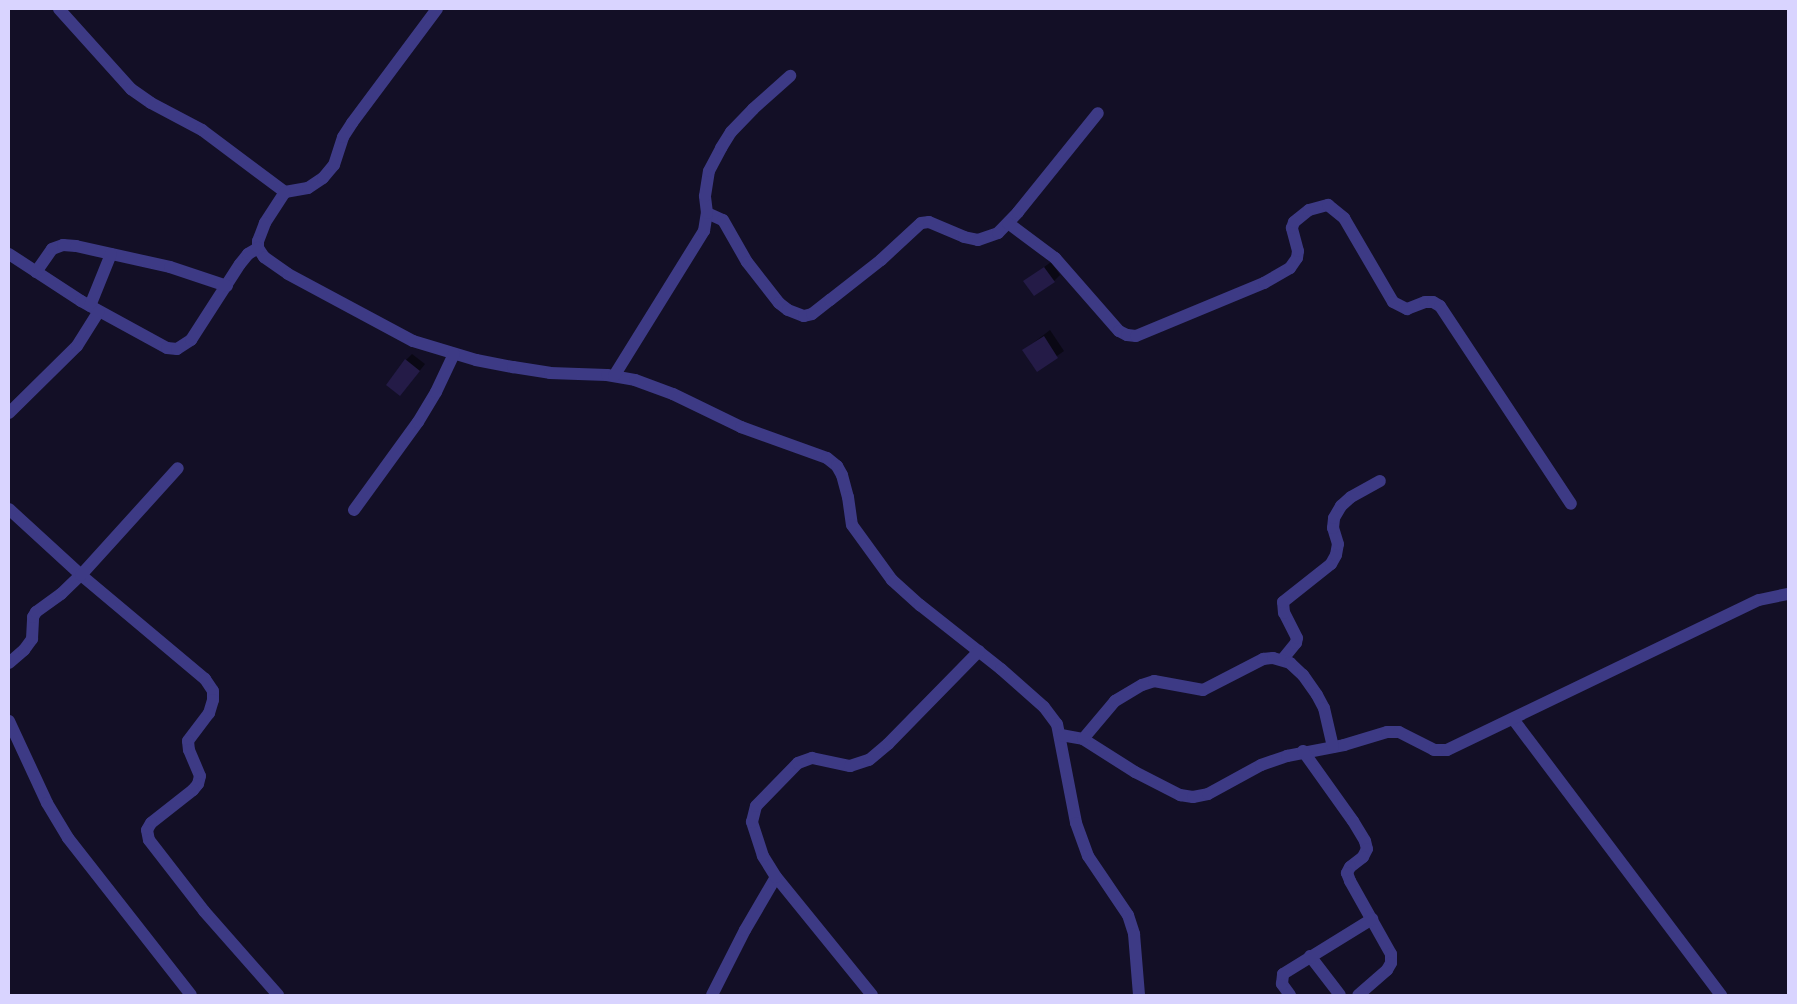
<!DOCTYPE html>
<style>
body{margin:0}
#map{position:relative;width:1797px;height:1004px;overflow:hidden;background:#130f26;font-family:Jost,sans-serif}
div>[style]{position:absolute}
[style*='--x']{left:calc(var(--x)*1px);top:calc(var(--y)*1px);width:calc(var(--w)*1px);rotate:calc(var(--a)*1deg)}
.shadow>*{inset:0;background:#0007}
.building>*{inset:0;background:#241b47}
.street>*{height:12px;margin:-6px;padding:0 6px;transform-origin:6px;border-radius:6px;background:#3d3a85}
span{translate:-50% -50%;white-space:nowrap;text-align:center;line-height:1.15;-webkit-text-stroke:4px #130f26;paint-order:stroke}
.frame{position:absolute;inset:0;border:10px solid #d9d4ff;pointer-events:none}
</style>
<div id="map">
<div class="shadow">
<div style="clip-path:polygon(1051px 262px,1060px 275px,1054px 281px,1025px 281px)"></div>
<div style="clip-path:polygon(1050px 330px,1064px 351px,1037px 370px,1024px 350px)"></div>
<div style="clip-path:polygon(412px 354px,425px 364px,406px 388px,406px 360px)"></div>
</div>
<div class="building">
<div style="clip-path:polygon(1044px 267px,1055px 282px,1034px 296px,1023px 281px)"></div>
<div style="clip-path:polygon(1044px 336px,1058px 358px,1037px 372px,1022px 350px)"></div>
<div style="clip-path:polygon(405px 359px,420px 371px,400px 396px,386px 385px)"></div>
</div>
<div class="street">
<div style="--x:59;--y:9;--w:108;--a:48"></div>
<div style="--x:131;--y:89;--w:24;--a:35"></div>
<div style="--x:151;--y:103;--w:58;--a:27.9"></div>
<div style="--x:202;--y:130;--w:104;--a:36.8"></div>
<div style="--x:285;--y:192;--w:23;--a:-10"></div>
<div style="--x:308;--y:188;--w:18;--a:-34"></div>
<div style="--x:323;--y:178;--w:17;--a:-50"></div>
<div style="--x:334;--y:165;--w:29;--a:-72"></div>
<div style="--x:343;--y:137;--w:17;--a:-57"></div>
<div style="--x:352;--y:123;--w:142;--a:-53.3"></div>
<div style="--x:285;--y:192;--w:37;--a:123"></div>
<div style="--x:265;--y:223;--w:19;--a:111"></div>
<div style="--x:258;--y:241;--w:7;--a:90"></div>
<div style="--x:258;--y:248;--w:11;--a:56"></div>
<div style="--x:264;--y:257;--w:29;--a:35"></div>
<div style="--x:288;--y:274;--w:142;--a:28.2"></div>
<div style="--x:413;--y:341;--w:66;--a:16.8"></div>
<div style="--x:476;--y:360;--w:38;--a:11"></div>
<div style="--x:513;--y:367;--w:37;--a:9"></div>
<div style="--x:550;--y:373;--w:57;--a:2"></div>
<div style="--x:607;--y:375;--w:28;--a:10"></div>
<div style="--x:635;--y:380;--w:40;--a:20.2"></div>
<div style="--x:673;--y:394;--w:76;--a:25.9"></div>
<div style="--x:741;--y:427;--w:91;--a:19.8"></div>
<div style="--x:827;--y:458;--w:13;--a:39"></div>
<div style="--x:837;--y:466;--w:10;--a:61"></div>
<div style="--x:842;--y:475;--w:23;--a:75"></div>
<div style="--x:848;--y:497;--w:28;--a:82"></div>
<div style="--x:852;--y:525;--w:68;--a:54"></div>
<div style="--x:892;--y:580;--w:38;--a:42"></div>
<div style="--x:920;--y:605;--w:103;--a:38.3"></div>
<div style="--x:1001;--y:669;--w:57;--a:41.5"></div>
<div style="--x:1044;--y:707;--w:21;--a:53"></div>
<div style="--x:1057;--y:724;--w:101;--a:79.1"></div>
<div style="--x:1076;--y:823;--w:35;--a:70"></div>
<div style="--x:1088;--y:856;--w:71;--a:55.9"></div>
<div style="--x:1128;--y:915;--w:20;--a:72"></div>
<div style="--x:1134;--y:934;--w:61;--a:85.3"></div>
<div style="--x:707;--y:213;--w:17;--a:24"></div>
<div style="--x:723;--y:220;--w:48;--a:60.3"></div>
<div style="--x:747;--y:262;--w:52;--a:52"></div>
<div style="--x:779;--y:303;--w:11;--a:38"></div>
<div style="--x:788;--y:310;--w:17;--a:21"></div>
<div style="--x:804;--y:316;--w:8;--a:-14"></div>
<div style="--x:812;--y:314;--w:23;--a:-38"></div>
<div style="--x:830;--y:300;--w:65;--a:-38.1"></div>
<div style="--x:881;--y:260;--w:54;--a:-42.8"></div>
<div style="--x:921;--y:223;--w:8;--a:-7"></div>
<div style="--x:929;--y:222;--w:38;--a:23"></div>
<div style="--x:964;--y:237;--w:14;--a:12"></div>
<div style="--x:978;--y:240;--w:21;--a:-19"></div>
<div style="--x:998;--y:233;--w:29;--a:-46"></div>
<div style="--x:1018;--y:212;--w:127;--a:-51.1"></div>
<div style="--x:1008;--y:223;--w:59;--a:36.7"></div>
<div style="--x:1055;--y:258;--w:97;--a:48.8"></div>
<div style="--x:1119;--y:331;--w:9;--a:27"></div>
<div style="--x:1127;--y:335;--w:9;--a:6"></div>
<div style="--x:1136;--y:336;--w:139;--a:-22.5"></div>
<div style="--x:1264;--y:283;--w:30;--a:-30"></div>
<div style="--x:1290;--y:268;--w:12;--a:-55"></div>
<div style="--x:1297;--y:258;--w:7;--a:-82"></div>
<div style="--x:1298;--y:251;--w:24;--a:-105"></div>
<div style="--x:1292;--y:228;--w:6;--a:-72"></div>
<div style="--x:1294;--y:222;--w:19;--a:-39"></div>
<div style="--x:1309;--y:210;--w:20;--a:-15"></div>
<div style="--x:1328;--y:205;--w:21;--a:39"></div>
<div style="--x:1344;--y:218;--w:97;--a:59.7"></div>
<div style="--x:1393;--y:302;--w:16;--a:27"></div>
<div style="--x:1407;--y:309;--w:19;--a:-21"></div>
<div style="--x:1425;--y:302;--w:8;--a:0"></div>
<div style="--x:1433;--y:302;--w:8;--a:30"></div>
<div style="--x:1440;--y:306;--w:237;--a:56.5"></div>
<div style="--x:9;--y:254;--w:86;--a:33.1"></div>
<div style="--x:81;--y:301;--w:98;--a:28.7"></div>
<div style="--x:167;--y:348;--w:10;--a:6"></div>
<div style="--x:177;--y:349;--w:17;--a:-33"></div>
<div style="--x:191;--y:340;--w:90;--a:-57.2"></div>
<div style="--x:240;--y:264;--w:13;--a:-51"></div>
<div style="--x:248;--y:254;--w:12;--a:-31"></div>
<div style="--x:36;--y:272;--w:28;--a:-55"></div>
<div style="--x:52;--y:249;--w:12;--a:-20"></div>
<div style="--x:63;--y:245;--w:13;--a:4"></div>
<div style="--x:76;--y:246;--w:96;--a:12.6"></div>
<div style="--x:170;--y:267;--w:60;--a:18.4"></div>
<div style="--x:90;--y:306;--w:56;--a:-68"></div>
<div style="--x:614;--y:376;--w:171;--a:-58.2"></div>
<div style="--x:704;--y:231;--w:18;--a:-81"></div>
<div style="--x:707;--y:213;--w:17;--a:-97"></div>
<div style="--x:705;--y:196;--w:25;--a:-81"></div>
<div style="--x:709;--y:171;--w:26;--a:-62"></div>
<div style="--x:721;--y:148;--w:19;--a:-58"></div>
<div style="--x:731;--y:132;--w:32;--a:-46"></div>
<div style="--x:753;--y:109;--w:50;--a:-41.7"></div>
<div style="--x:9;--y:413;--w:95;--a:-44.6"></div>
<div style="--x:77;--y:346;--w:41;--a:-57.8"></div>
<div style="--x:9;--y:509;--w:98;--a:42.5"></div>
<div style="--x:81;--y:575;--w:162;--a:40"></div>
<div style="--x:205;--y:679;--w:14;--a:56"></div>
<div style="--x:213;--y:691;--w:9;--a:90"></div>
<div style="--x:213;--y:700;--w:14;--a:107"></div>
<div style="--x:209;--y:713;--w:35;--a:127"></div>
<div style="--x:188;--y:741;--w:9;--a:84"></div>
<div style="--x:189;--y:750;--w:28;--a:67"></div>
<div style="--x:200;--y:776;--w:8;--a:104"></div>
<div style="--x:198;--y:784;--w:8;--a:130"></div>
<div style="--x:193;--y:790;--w:53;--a:141.8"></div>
<div style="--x:151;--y:823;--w:8;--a:120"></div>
<div style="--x:147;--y:830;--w:10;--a:79"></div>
<div style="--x:149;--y:840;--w:90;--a:52.2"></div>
<div style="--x:204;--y:911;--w:112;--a:48.6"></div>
<div style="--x:354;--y:510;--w:109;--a:-54"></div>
<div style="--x:418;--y:422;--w:35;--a:-59"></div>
<div style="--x:436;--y:392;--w:42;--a:-64.7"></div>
<div style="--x:1282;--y:660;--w:22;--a:-51"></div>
<div style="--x:1296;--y:643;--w:5;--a:-79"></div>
<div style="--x:1297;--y:638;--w:28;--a:-117"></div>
<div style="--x:1284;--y:613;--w:11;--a:-95"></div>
<div style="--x:1283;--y:602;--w:61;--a:-38.4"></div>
<div style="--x:1331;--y:564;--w:10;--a:-61"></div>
<div style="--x:1336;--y:555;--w:11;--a:-80"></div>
<div style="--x:1338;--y:544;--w:17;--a:-107"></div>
<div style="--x:1333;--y:528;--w:10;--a:-84"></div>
<div style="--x:1334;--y:518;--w:14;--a:-60"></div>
<div style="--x:1341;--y:506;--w:13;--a:-42"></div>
<div style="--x:1351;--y:497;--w:33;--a:-29"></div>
<div style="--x:9;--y:663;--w:20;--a:-41"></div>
<div style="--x:24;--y:650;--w:14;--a:-54"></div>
<div style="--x:32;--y:639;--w:22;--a:-87"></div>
<div style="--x:33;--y:617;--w:6;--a:-59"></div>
<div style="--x:36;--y:612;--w:31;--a:-36"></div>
<div style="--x:61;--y:594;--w:28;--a:-44"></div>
<div style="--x:81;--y:575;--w:144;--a:-47.8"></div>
<div style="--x:1513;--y:719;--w:346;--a:53"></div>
<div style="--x:9;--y:721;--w:90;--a:65.1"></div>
<div style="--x:47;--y:803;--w:41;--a:59"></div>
<div style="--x:68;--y:838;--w:199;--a:51.9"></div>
<div style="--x:1061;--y:735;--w:22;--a:10"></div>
<div style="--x:1083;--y:739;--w:62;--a:32.4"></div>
<div style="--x:1135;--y:772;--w:51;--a:27.1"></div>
<div style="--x:1180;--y:795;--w:13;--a:9"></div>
<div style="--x:1193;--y:797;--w:15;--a:-11"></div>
<div style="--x:1208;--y:794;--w:60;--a:-28.7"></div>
<div style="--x:1261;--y:765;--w:28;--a:-19"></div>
<div style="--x:1287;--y:756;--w:58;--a:-10.9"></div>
<div style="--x:1344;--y:745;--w:45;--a:-16.8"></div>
<div style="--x:1387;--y:732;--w:12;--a:0"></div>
<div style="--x:1399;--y:732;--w:39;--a:27"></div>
<div style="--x:1434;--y:750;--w:13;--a:0"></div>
<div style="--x:1447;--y:750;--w:346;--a:-25.7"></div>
<div style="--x:1759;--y:600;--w:30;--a:-12"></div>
<div style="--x:1083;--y:739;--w:50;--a:-49.9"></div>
<div style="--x:1115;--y:701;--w:31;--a:-31"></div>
<div style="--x:1142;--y:685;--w:13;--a:-18"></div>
<div style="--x:1154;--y:681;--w:50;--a:10.4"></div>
<div style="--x:1203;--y:690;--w:68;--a:-27.3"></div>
<div style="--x:1263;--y:659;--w:10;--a:-6"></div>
<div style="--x:1273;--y:658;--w:18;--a:16"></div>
<div style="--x:1290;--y:663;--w:18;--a:43"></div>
<div style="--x:1303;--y:675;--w:24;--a:55"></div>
<div style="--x:1317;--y:695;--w:15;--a:62"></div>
<div style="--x:1324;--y:708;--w:40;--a:77"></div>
<div style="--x:1303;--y:751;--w:86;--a:54.5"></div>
<div style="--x:1353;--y:821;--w:23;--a:59"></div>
<div style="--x:1365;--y:841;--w:8;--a:76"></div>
<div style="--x:1367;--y:849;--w:9;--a:117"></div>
<div style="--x:1363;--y:857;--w:16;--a:142"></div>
<div style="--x:1350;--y:867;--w:7;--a:117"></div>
<div style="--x:1347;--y:873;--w:9;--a:69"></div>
<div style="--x:1350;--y:881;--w:84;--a:60.7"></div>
<div style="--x:1391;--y:954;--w:9;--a:90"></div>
<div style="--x:1391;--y:963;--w:8;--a:120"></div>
<div style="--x:1387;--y:970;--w:38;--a:139"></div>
<div style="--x:1310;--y:956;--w:49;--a:52.4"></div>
<div style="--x:712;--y:995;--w:73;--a:-63.1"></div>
<div style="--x:745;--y:930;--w:61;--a:-59.7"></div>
<div style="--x:872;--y:995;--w:152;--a:-129.1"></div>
<div style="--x:776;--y:877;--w:25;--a:-122"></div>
<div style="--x:763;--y:856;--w:36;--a:-108"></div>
<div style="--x:752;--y:822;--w:16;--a:-76"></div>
<div style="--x:756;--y:806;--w:60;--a:-45.7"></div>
<div style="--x:798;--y:763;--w:15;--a:-20"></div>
<div style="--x:812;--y:758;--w:39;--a:12"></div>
<div style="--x:850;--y:766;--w:20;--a:-18"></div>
<div style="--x:869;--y:760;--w:25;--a:-40"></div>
<div style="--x:888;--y:744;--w:130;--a:-45.6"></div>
<div style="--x:1290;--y:995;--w:14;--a:-126"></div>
<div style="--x:1282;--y:984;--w:10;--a:-84"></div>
<div style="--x:1283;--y:974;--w:105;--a:-31.7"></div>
</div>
<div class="frame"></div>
</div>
